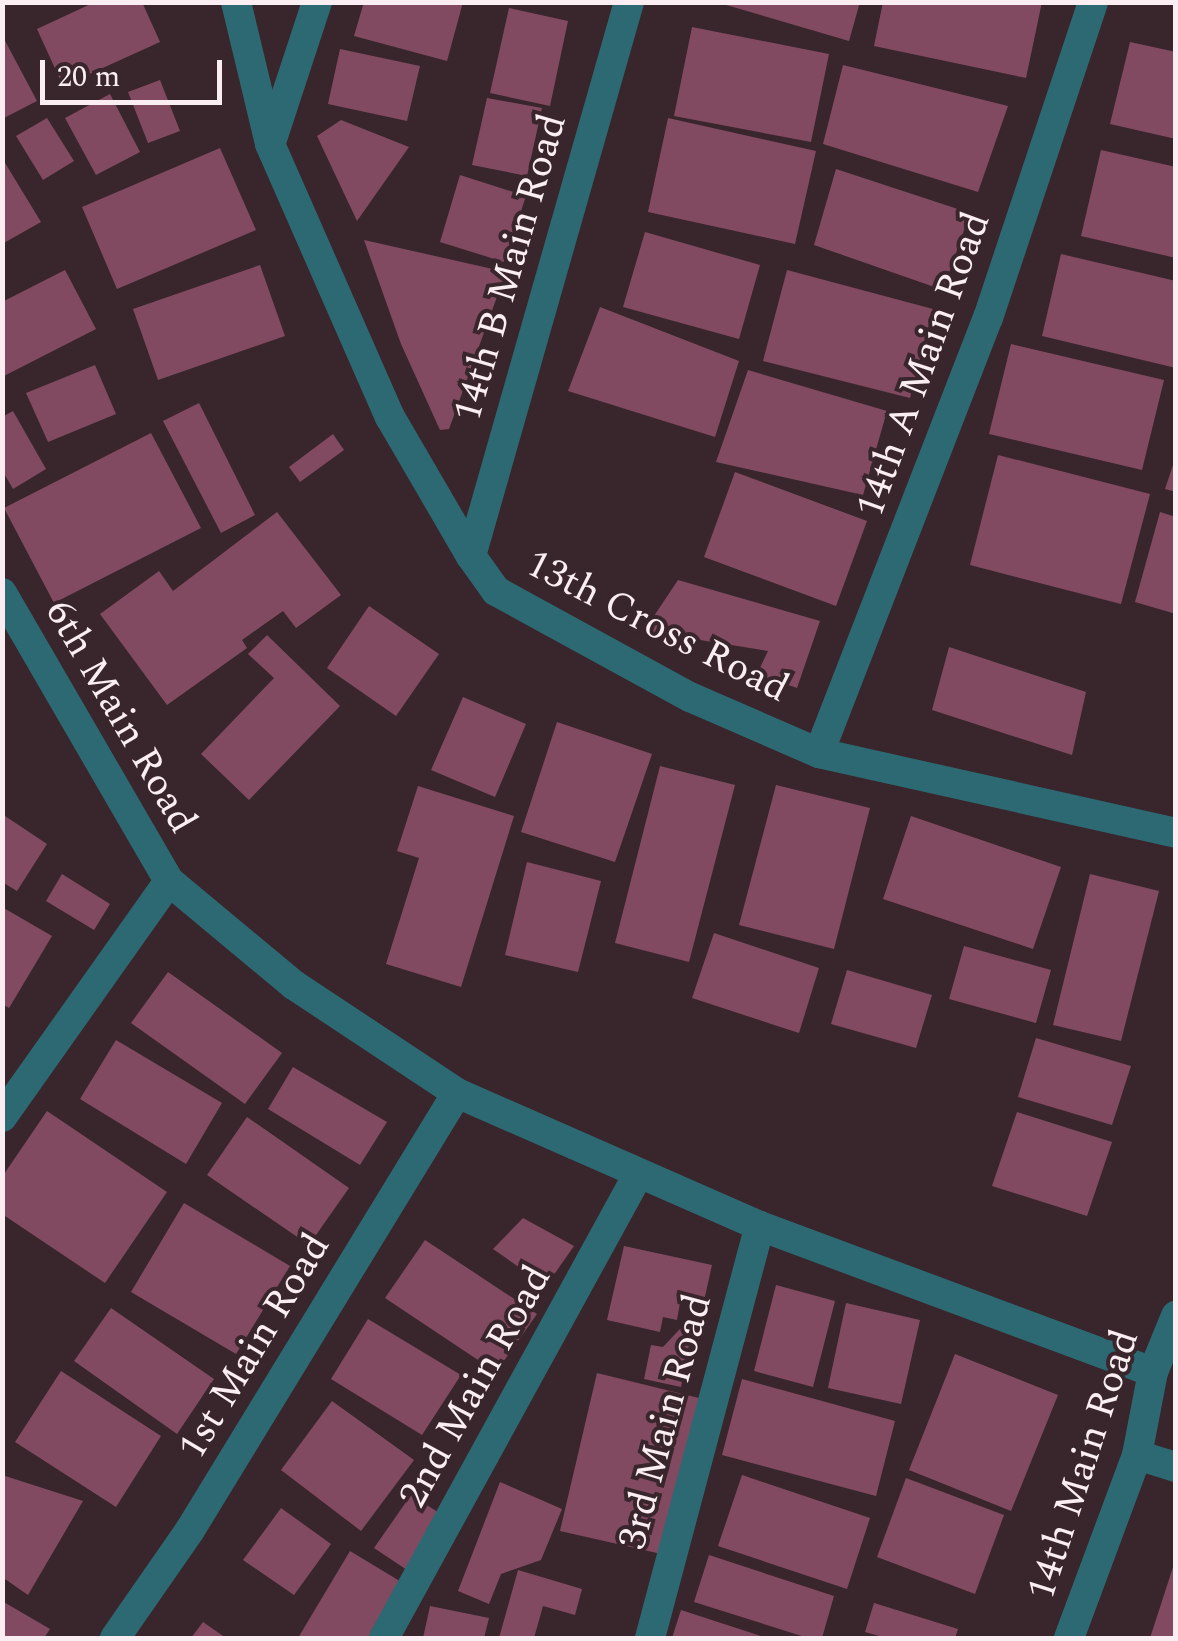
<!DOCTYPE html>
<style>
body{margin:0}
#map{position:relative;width:1178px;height:1641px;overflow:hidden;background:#38262c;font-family:Spectral,serif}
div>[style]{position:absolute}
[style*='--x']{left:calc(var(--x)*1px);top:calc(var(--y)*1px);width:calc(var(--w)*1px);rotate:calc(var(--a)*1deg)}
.building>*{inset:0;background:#824a60}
.minor>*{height:30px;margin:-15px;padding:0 15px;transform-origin:15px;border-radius:15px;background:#2d6972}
span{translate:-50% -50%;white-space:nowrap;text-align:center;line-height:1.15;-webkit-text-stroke:8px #38262c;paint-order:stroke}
.street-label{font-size:40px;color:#fbeef2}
.frame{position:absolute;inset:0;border:5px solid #fbeef2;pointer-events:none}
.scale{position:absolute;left:40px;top:60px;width:182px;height:45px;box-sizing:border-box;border:5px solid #fbeef2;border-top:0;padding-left:12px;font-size:30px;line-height:35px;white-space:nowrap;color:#fbeef2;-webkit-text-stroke:8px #38262c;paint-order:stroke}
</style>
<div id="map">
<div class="building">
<div style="clip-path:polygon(95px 2px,142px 2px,160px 42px,63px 86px,37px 29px)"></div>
<div style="clip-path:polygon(364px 2px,463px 2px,447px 61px,354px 36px)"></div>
<div style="clip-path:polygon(716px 2px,860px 2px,849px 41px)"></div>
<div style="clip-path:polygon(883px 2px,1042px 2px,1026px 78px,874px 46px)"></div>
<div style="clip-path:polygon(509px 8px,568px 21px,550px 106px,490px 93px)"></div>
<div style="clip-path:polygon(692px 27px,829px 54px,811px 142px,674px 116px)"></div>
<div style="clip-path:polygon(2px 35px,37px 101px,2px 119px)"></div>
<div style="clip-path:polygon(1130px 42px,1176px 52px,1176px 139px,1110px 124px)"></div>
<div style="clip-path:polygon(340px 49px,420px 66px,407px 121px,328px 104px)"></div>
<div style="clip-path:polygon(843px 65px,1008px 106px,978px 192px,823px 144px)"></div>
<div style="clip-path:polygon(160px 80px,180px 131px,148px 143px,128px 92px)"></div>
<div style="clip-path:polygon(110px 94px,140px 152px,96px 175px,65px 118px)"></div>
<div style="clip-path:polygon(487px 98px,542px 108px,527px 176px,472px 165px)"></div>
<div style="clip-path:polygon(47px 118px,74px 161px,43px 180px,16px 136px)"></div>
<div style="clip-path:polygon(668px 118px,816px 151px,795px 244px,648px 212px)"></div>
<div style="clip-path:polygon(341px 120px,409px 147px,357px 221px,317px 136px)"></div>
<div style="clip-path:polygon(220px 148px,256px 230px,117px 289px,82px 207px)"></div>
<div style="clip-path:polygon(1101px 150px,1176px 167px,1176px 258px,1081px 236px)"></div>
<div style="clip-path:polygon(2px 158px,41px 222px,2px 244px)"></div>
<div style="clip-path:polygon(836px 169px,970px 213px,943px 290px,814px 245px)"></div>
<div style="clip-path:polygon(460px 175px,526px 196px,504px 262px,440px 242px)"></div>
<div style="clip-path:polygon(645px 232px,760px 265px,739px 339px,623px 307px)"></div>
<div style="clip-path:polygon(364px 240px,506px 272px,449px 429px,440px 430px,401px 344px)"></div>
<div style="clip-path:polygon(1061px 254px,1176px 281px,1176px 368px,1042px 336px)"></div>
<div style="clip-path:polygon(260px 265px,285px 336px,158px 380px,133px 309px)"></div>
<div style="clip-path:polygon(65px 270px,96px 329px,2px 377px,2px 302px)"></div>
<div style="clip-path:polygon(787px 270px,933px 309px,910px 398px,763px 361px)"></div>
<div style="clip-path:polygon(600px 307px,739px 361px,715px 437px,568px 391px)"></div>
<div style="clip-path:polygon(1011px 344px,1164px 380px,1142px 470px,989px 434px)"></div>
<div style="clip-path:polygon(95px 365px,116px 414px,48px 442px,26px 393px)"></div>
<div style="clip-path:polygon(748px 370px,887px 411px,863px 495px,716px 462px)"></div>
<div style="clip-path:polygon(199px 403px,255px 515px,221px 533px,163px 421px)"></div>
<div style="clip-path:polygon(13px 411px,46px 469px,13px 489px,2px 470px,2px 417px)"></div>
<div style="clip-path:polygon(151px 433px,201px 528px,54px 603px,4px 508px)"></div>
<div style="clip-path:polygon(333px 434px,344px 450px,300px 482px,289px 467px)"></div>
<div style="clip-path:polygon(998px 455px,1150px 494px,1121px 604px,970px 565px)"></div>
<div style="clip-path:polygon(1176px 456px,1176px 492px,1165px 489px)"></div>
<div style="clip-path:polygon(735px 472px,867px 521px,836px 606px,704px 557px)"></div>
<div style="clip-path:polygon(277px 512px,341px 595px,296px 628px,283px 611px,242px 640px,247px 648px,167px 705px,100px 614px,159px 571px,173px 591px)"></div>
<div style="clip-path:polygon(1160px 512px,1176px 517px,1176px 614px,1135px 602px)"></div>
<div style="clip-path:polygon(678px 580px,820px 621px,797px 688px,757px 674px,768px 651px,644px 631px)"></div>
<div style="clip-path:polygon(369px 606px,439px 654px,396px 716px,327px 668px)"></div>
<div style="clip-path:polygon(267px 635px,340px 706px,249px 800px,201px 754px,274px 678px,248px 654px)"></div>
<div style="clip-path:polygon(949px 647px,1086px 692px,1072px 755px,932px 710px)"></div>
<div style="clip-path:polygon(463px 697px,526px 724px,495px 797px,431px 770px)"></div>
<div style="clip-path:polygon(557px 722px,652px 754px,615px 862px,521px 832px)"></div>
<div style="clip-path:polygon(660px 766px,735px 785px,689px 962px,615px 943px)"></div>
<div style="clip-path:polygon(776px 785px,870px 808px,834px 949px,739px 925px)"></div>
<div style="clip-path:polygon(418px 786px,514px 816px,461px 987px,386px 964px,419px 858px,397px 851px)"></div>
<div style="clip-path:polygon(2px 814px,47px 844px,17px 891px,2px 882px)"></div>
<div style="clip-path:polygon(911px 816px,1061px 867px,1033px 949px,883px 899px)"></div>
<div style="clip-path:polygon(527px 862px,601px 881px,578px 972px,505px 955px)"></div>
<div style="clip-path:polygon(62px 874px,110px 904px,94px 930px,46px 901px)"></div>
<div style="clip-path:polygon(1090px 874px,1159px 891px,1121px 1041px,1053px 1025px)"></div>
<div style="clip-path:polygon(2px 907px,52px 936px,9px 1008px,2px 1004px)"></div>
<div style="clip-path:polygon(714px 933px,819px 968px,799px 1033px,692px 998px)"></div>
<div style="clip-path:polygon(964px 946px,1051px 970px,1036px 1023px,949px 999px)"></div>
<div style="clip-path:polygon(847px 970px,932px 995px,916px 1048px,831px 1024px)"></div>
<div style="clip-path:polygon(168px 972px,282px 1053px,245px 1104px,131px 1023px)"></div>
<div style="clip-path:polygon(1036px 1038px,1131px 1066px,1112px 1125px,1018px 1097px)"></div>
<div style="clip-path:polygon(116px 1040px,222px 1103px,186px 1164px,80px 1099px)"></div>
<div style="clip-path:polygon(293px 1067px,387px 1122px,360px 1165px,268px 1109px)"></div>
<div style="clip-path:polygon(47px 1111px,167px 1192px,105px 1283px,2px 1214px,2px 1177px)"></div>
<div style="clip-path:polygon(1017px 1112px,1112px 1142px,1087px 1216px,992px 1186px)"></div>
<div style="clip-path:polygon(247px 1117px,349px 1188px,309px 1245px,207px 1175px)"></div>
<div style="clip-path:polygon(184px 1203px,290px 1266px,236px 1354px,131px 1292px)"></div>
<div style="clip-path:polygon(523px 1218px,574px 1246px,546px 1286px,493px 1249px)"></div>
<div style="clip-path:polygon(425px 1240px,537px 1314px,496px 1372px,385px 1298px)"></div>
<div style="clip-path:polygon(624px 1246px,712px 1265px,704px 1301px,681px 1297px,677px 1320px,663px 1317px,660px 1332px,607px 1320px)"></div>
<div style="clip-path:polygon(776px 1285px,835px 1301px,813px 1387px,754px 1371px)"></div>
<div style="clip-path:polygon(846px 1303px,920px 1320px,901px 1404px,828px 1388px)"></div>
<div style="clip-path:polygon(111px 1308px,214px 1379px,177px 1434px,74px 1361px)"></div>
<div style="clip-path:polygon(695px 1313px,681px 1387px,644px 1379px,651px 1345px,663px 1347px)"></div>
<div style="clip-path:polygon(368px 1319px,461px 1375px,422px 1435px,331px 1379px)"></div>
<div style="clip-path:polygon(955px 1354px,1058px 1395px,1011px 1511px,909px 1470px)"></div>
<div style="clip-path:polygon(61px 1371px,161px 1436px,116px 1507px,15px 1442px)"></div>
<div style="clip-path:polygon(597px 1373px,703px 1399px,666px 1555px,560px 1531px)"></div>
<div style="clip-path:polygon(742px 1379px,895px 1421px,876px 1496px,722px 1455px)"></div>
<div style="clip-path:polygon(332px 1401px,414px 1460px,361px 1531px,281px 1470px)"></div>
<div style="clip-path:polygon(2px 1475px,83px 1501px,28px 1595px,2px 1577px)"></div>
<div style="clip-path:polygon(742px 1475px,870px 1518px,847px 1589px,718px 1546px)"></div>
<div style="clip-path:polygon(906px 1478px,1004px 1515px,975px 1594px,877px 1557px)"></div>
<div style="clip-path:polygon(500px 1482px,562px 1509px,541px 1560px,501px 1574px,489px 1604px,458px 1591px)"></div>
<div style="clip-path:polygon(411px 1495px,444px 1516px,407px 1570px,374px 1548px)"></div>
<div style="clip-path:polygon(281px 1508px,331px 1544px,294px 1595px,243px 1560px)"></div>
<div style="clip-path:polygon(350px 1551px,403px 1583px,370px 1638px,298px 1638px)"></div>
<div style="clip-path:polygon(709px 1555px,834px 1596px,822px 1638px,808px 1638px,694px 1602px)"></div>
<div style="clip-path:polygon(1175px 1561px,1176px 1638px,1150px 1638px)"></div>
<div style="clip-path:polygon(518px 1570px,582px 1589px,575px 1615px,543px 1606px,534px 1638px,499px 1638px)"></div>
<div style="clip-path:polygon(2px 1601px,50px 1629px,44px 1638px,2px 1638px)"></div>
<div style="clip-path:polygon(874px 1603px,958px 1629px,955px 1638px,886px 1638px,865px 1632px)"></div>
<div style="clip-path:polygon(430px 1606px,489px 1618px,484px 1638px,423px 1638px)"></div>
<div style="clip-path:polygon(681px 1610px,767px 1638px,672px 1638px)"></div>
<div style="clip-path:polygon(203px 1622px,226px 1638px,191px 1638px)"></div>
</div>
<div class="minor">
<div style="--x:236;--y:2;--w:146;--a:76.5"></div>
<div style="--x:270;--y:144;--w:298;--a:66.3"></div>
<div style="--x:390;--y:417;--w:161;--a:59.8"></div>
<div style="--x:471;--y:556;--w:43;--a:54.5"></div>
<div style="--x:496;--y:591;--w:221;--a:28.7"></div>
<div style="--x:690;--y:697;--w:141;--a:23.5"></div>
<div style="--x:819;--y:753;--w:366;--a:12.6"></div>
<div style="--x:271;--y:142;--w:147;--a:-71.8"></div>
<div style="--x:471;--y:556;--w:576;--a:-74.08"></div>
<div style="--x:2;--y:593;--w:333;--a:59.9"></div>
<div style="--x:169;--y:881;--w:163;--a:39.8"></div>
<div style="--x:294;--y:985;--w:196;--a:33.5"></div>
<div style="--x:457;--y:1093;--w:331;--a:23.7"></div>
<div style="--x:760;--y:1226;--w:419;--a:20.4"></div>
<div style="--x:819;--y:753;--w:467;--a:-68.8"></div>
<div style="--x:988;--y:318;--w:333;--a:-71.6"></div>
<div style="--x:2;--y:1117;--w:289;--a:-54.7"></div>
<div style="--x:1137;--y:1455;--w:41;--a:17.1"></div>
<div style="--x:115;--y:1638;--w:131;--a:-55.2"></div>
<div style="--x:190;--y:1530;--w:512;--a:-58.58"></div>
<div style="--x:384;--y:1638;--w:530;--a:-61.26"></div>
<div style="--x:650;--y:1638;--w:426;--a:-75.1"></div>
<div style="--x:1069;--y:1638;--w:195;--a:-69.6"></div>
<div style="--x:1137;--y:1455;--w:85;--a:-79.1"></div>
<div style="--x:1153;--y:1372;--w:61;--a:-67.7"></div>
</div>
<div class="street-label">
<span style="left:511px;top:268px;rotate:-74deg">14th B Main Road</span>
<span style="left:924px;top:365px;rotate:-70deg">14th A Main Road</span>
<span style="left:657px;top:627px;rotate:27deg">13th Cross Road</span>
<span style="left:120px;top:717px;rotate:60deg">6th Main Road</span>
<span style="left:255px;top:1347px;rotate:-59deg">1st Main Road</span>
<span style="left:476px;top:1387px;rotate:-61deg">2nd Main Road</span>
<span style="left:666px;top:1422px;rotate:-75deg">3rd Main Road</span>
<span style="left:1084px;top:1465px;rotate:-72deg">14th Main Road</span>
</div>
<div class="frame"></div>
<div class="scale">20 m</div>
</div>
